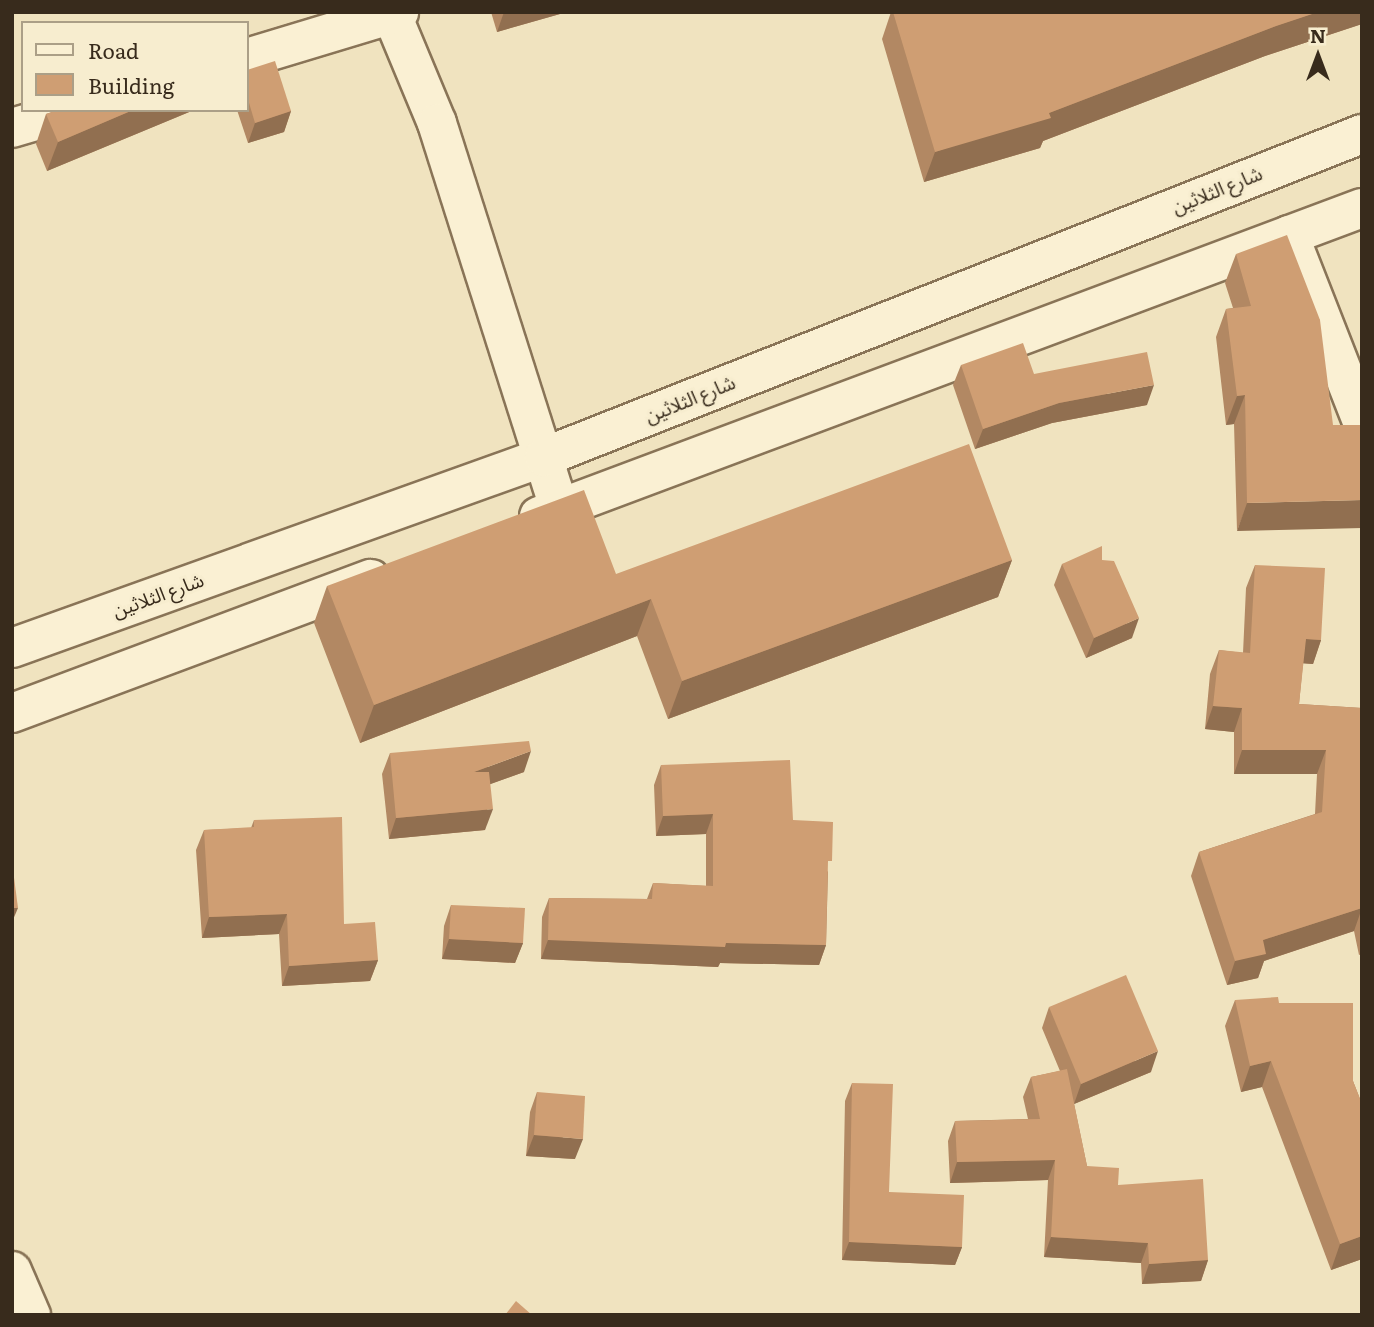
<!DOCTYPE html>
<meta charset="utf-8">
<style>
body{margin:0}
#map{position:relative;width:1374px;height:1327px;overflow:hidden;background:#f0e3bf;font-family:Literata,"Noto Sans Arabic",serif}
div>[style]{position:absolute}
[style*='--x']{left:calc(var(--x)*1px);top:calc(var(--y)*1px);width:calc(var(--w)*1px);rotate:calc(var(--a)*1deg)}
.roads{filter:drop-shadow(2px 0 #897457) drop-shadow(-2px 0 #897457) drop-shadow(0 2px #897457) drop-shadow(0 -2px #897457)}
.street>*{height:38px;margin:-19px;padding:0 19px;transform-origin:19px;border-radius:19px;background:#faf0d3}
.secondary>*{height:38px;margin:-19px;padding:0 19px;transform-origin:19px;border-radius:19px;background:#faf0d3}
.wall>*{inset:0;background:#b28863}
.shaded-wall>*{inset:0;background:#916f50}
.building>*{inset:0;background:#cf9e73}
span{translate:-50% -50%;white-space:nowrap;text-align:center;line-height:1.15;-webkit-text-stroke:6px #f7edcf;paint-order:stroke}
.street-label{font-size:19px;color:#382b1c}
.frame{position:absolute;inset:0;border:14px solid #382b1c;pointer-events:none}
.legend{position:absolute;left:21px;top:21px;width:228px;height:91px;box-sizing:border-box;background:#f7edcf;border:2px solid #ab9f87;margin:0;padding:9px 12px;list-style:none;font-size:21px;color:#382b1c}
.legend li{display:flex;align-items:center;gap:14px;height:35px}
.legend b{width:35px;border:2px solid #ab9f87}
.north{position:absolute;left:1283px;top:21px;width:70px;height:70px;-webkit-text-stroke:5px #f7edcf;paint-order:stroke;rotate:0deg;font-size:19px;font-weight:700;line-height:28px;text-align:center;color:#382b1c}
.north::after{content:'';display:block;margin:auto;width:24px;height:32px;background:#382b1c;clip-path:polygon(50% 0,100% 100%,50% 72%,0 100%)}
</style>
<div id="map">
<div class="roads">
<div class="street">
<div style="--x:392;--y:15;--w:117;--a:67.4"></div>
<div style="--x:437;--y:123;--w:404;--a:72.4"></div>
<div style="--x:247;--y:58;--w:159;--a:-16.8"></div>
<div style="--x:12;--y:128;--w:64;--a:-16.4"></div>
<div style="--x:1289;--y:235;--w:200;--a:68.6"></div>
<div style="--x:12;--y:1271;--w:48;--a:66.6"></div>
</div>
<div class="secondary">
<div style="--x:539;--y:516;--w:879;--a:-20.52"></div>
<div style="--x:12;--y:648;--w:565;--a:-19.75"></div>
<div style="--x:544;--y:457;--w:879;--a:-21.55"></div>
<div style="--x:12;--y:713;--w:383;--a:-20.5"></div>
</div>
</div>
<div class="wall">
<div style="clip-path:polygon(491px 12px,567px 12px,497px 32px)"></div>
<div style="clip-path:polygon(891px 12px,1362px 12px,1362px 24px,1265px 56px,1043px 141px,1040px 148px,924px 182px,882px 39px)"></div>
<div style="clip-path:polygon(247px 70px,291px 111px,284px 132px,248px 143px,237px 110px,247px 110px)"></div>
<div style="clip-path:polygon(58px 110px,194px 110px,47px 171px,36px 144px,46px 114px)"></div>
<div style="clip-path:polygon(1236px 254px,1320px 320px,1237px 531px,1234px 424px,1226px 425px,1216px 337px,1226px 309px,1233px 308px,1225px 283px)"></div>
<div style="clip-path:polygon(961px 365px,1034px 374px,1147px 405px,1052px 423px,975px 449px,953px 385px)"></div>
<div style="clip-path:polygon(1012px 560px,998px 597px,668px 719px,637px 636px,360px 743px,314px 623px,327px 586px)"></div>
<div style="clip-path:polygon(1102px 560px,1132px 638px,1086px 658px,1054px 585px,1062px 564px)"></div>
<div style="clip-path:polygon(1255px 565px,1321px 640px,1313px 664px,1303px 663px,1299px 704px,1362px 708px,1362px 954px,1359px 955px,1354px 931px,1264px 961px,1258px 978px,1227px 985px,1191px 876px,1199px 852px,1315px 814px,1317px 774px,1234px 774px,1234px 732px,1205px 729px,1210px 674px,1219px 650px,1243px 653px,1246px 588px)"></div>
<div style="clip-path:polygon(390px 753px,524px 772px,490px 784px,485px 830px,389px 839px,382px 774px)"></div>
<div style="clip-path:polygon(661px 765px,793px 820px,828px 872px,826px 945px,819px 965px,720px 963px,718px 967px,541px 959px,542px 917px,549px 898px,647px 899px,653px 883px,706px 886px,706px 834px,656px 836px,654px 785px)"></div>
<div style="clip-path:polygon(254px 820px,344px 924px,378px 960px,370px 981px,282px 986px,279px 934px,202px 938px,196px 850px,204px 830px,251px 828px)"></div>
<div style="clip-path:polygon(451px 905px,523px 943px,515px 963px,442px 959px,444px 926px)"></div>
<div style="clip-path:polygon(1235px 1000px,1279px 1003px,1353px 1081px,1362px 1104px,1362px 1259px,1331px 1270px,1262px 1087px,1241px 1092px,1225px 1026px)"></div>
<div style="clip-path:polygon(1049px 1007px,1151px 1072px,1074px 1104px,1087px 1166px,1118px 1185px,1208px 1260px,1201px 1281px,1142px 1284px,1141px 1263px,1044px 1257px,1048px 1180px,950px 1183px,948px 1141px,955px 1121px,1028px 1119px,1023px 1097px,1031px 1077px,1060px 1071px,1042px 1028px)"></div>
<div style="clip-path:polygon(852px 1083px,889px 1192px,962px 1247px,955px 1265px,842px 1260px,845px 1101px)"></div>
<div style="clip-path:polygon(537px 1092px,575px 1159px,526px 1156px,530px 1112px)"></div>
</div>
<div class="shaded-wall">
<div style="clip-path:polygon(504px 12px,567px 12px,497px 32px)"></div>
<div style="clip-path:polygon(1318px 12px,1362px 12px,1362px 24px,1265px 56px,1043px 141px,1040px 148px,924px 182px,935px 152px,1049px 113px,1276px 26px)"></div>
<div style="clip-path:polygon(133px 110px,194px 110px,47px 171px,58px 142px)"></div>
<div style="clip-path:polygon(291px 111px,284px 132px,248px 143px,255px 123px)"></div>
<div style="clip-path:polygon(1154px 385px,1147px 405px,1052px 423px,975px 449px,983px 429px,1059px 403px)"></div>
<div style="clip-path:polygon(1245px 395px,1234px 424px,1226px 425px,1237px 396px)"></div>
<div style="clip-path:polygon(1362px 500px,1362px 528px,1237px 531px,1247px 503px)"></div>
<div style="clip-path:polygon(1012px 560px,998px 597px,668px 719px,682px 681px)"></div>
<div style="clip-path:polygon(651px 599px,637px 636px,360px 743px,374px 705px)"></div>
<div style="clip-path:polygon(1139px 618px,1132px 638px,1086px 658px,1094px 638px)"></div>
<div style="clip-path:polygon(1306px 639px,1321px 640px,1313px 664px,1297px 663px)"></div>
<div style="clip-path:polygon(1213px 706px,1242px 708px,1234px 732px,1205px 729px)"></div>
<div style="clip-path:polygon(1242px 750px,1326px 750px,1317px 774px,1234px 774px)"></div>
<div style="clip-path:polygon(531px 751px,524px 772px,466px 793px,474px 772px)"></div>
<div style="clip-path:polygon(493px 809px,485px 830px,389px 839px,396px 818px)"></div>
<div style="clip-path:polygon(713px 814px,706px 834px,656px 836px,663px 816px)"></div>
<div style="clip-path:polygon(12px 908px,18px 908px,12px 922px)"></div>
<div style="clip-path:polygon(1362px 908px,1354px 931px,1264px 961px,1258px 978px,1227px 985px,1235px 961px,1263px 940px)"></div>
<div style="clip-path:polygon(287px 914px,279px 934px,202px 938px,209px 917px)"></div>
<div style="clip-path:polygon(449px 939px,523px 943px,515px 963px,442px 959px)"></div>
<div style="clip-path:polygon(548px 940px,726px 943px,826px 945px,819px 965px,720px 963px,718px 967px,541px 959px)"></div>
<div style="clip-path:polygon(378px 960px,370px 981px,282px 986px,289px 966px)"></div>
<div style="clip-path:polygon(1158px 1051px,1151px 1072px,1074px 1104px,1081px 1084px)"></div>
<div style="clip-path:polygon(1271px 1061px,1262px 1087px,1241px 1092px,1250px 1066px)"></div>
<div style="clip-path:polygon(534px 1135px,583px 1139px,575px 1159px,526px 1156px)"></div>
<div style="clip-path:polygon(1055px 1160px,1048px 1180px,950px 1183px,957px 1162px)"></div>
<div style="clip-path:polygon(1362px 1236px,1362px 1259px,1331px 1270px,1340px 1244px)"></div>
<div style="clip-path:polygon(1051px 1237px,1148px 1243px,1141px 1263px,1044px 1257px)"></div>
<div style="clip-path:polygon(849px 1242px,962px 1247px,955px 1265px,842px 1260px)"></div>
<div style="clip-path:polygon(1208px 1260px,1201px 1281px,1142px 1284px,1149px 1264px)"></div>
</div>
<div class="building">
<div style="clip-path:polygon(893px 12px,1318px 12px,1276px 26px,1049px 113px,1051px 118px,935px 152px)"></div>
<div style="clip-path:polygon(275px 61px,291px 111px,255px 123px,247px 96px,247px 70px)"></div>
<div style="clip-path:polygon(58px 110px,133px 110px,58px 142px,46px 114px)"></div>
<div style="clip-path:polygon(1287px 235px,1320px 320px,1333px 425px,1362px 425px,1362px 500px,1247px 503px,1245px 395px,1237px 396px,1226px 309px,1251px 306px,1236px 254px)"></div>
<div style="clip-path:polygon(1023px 343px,1034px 374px,1147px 352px,1154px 385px,1059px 403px,983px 429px,961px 365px)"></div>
<div style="clip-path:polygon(969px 444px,1012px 560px,682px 681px,651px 599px,374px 705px,327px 586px,584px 490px,616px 574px)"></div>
<div style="clip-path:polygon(1102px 546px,1102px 560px,1114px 561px,1139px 618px,1094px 638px,1062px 564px)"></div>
<div style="clip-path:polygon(1255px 565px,1325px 568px,1321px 640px,1306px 639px,1299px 704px,1362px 708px,1362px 908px,1263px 940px,1266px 954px,1235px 961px,1199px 852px,1322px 812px,1326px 750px,1242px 750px,1242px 708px,1213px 706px,1219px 650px,1250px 653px)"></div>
<div style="clip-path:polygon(529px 741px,531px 751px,474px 772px,489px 772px,493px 809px,396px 818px,390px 753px)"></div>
<div style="clip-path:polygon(790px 760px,793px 820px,833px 822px,832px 861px,828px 861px,826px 945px,726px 943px,725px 947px,548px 940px,549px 898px,652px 899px,653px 883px,713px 886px,713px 814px,663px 816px,661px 765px)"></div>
<div style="clip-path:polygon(342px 817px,344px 924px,375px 922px,378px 960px,289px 966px,287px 914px,209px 917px,204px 830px,254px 827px,254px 820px)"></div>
<div style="clip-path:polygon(12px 862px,18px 908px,12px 908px)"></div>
<div style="clip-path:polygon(451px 905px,525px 908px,523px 943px,449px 939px)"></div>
<div style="clip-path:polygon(1126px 975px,1158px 1051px,1081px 1084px,1049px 1007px)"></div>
<div style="clip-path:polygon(1278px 997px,1279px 1003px,1353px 1003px,1353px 1081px,1362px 1104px,1362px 1236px,1340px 1244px,1271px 1061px,1250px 1066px,1235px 1000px)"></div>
<div style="clip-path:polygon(1067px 1069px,1087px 1166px,1119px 1168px,1118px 1185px,1203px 1179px,1208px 1260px,1149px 1264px,1148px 1243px,1051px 1237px,1055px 1160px,957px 1162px,955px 1121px,1040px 1119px,1031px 1077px)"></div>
<div style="clip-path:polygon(852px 1083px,893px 1084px,889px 1192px,964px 1195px,962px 1247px,849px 1242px)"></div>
<div style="clip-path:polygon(537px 1092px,585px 1096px,583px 1139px,534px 1135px)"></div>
<div style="clip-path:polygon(516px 1301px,532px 1315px,505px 1315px)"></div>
</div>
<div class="street-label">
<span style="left:1217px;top:190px;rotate:-22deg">شارع الثلاثين</span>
<span style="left:690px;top:399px;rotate:-22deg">شارع الثلاثين</span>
<span style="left:158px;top:595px;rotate:-20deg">شارع الثلاثين</span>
</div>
<div class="frame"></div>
<ul class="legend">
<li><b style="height:9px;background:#faf0d3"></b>Road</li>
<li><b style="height:19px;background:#cf9e73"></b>Building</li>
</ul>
<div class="north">N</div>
</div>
